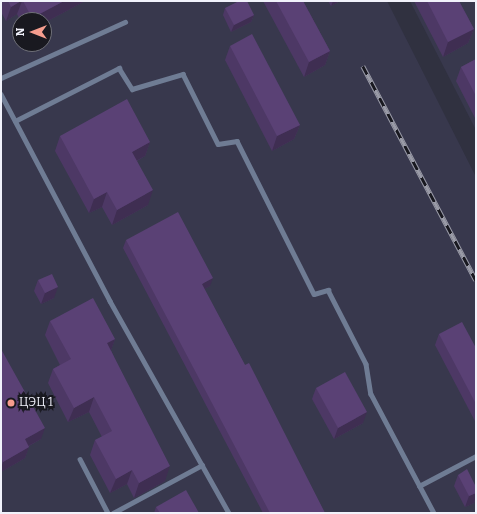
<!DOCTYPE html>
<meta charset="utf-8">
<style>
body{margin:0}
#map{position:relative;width:477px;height:514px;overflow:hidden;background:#303140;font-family:Bitter,serif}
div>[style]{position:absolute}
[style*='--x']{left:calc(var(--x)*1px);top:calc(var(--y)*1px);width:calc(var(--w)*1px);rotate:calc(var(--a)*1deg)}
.built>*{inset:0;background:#38384d}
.lane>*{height:4.5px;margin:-2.25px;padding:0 2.25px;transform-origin:2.25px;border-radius:2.25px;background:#6f7c94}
.rail>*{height:4.5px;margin-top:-2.25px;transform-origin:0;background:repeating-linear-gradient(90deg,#191920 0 9px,#9a9ba7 0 18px);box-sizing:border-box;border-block:1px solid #9a9ba7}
.wall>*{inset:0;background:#4d3865}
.shaded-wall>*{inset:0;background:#3f2e52}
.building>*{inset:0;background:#5a4175}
.dots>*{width:11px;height:11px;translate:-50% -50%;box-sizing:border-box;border:2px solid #191920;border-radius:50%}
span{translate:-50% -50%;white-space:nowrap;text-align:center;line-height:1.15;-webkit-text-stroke:4px #191920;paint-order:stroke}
.poi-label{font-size:12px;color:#f1f2fb}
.left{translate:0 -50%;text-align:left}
.frame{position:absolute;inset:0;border:2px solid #f1f2fb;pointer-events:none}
.north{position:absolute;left:12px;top:12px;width:40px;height:40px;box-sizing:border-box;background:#191920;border:1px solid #6f7078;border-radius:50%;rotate:270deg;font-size:11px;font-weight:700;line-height:16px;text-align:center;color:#f1f2fb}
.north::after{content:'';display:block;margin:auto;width:14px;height:18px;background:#f59d8e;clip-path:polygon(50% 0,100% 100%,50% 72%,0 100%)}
</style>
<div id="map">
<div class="built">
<div style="clip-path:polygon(evenodd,1px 1px,387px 1px,476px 177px,476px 513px,1px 513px,1px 1px,20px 20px,44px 20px,44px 44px,20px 44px,20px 20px)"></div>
<div style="clip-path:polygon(410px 1px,476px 1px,476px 130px)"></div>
</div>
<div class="lane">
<div style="--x:1;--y:78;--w:136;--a:-24.3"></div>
<div style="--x:1;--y:94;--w:234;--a:62.2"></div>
<div style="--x:110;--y:301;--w:243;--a:60.7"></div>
<div style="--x:15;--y:121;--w:117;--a:-27"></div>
<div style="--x:119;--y:68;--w:25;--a:58"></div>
<div style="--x:132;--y:89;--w:53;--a:-16.4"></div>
<div style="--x:183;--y:74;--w:78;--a:63.4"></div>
<div style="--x:218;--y:144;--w:19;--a:-9"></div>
<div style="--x:237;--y:141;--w:171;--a:63.3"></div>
<div style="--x:314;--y:294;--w:15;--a:-16"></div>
<div style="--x:328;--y:290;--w:83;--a:62.8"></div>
<div style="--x:366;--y:364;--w:30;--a:81"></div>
<div style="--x:371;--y:394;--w:135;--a:62.1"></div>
<div style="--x:80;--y:459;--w:61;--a:62.6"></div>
<div style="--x:419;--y:486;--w:64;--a:-27.8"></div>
<div style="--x:113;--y:513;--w:101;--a:-28.3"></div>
</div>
<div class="rail">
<div style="--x:363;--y:66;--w:242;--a:62.2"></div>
</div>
<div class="wall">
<div style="clip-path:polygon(1px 1px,85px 1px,44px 23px,44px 20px,20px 20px,17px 14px,6px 21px,1px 12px)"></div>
<div style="clip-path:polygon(263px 1px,303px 1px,330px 51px,325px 65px,304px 77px)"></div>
<div style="clip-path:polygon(328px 1px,340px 1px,331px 6px)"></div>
<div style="clip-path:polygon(414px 1px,459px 1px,474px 29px,468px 43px,443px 57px)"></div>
<div style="clip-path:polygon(225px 8px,254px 15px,251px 22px,231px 32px,223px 15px)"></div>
<div style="clip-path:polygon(230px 46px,300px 125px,294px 139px,272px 151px,225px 60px)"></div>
<div style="clip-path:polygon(476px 59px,476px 120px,456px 81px,461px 67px)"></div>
<div style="clip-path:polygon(60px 136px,150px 142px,145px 156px,137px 161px,148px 205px,112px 225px,102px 207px,89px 213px,55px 151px)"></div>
<div style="clip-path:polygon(126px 240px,210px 286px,204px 289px,245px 365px,325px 513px,263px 513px,123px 248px)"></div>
<div style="clip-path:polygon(38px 280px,54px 298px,41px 304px,34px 291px)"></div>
<div style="clip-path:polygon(50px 321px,115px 339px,111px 350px,165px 481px,134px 498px,127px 484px,110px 493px,90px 455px,95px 440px,102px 437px,89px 412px,68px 422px,48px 383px,53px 369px,60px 365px,45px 335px)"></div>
<div style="clip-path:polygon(439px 334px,476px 348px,476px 423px,435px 345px)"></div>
<div style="clip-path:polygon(1px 349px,41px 439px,29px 446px,25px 458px,1px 472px)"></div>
<div style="clip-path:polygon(316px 388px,363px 423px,334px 439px,312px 399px)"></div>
<div style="clip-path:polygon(458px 475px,476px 487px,476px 498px,474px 503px,465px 507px,454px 486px)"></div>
<div style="clip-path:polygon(156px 507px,199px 513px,154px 513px)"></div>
</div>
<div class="shaded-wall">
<div style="clip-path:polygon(21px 1px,22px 1px,17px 14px,6px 21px,11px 7px)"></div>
<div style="clip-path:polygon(64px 1px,85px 1px,44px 23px,44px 20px,31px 20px,32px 18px)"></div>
<div style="clip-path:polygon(333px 1px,340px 1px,331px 6px)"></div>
<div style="clip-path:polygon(254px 15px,251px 22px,231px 32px,234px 25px)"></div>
<div style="clip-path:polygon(474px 29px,468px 43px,443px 57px,448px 42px)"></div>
<div style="clip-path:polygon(330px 51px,325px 65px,304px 77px,309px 62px)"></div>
<div style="clip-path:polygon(300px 125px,294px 139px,272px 151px,277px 136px)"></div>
<div style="clip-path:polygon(150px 142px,145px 156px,127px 166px,132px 152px)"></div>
<div style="clip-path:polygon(153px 190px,148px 205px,112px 225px,117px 210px)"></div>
<div style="clip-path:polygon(107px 192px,102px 207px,89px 213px,94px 199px)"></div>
<div style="clip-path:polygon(213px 278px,210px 286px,199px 292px,202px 284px)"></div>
<div style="clip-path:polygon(58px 287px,54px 298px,41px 304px,45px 293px)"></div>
<div style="clip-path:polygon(115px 339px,110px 353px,107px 343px)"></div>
<div style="clip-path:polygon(94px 397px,89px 412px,68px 422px,74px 408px)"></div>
<div style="clip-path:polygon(367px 412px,363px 423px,334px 439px,338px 428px)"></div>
<div style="clip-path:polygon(45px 428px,41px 439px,21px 450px,25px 439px)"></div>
<div style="clip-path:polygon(29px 447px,25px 458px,1px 472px,1px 468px,3px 462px)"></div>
<div style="clip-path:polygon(170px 466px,165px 481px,134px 498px,139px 483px)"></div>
<div style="clip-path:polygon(132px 470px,127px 484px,110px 493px,116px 479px)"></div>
<div style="clip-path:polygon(476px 493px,476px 498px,474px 503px,465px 507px,469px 496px)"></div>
</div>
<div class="building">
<div style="clip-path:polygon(8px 1px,21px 1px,11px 7px)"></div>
<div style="clip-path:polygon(23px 1px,64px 1px,32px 18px)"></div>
<div style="clip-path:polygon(239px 1px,247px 1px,254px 15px,234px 25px,225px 8px)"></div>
<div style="clip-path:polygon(276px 1px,303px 1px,330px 51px,309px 62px)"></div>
<div style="clip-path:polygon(427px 1px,459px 1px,474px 29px,448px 42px)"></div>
<div style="clip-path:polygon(252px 34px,300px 125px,277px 136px,230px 46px)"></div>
<div style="clip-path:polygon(476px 59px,476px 96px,461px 67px)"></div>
<div style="clip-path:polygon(127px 99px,150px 142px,132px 152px,153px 190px,117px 210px,107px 192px,94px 199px,60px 136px)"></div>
<div style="clip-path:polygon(178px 212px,213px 278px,202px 284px,245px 365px,249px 363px,325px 513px,270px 513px,126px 240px)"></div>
<div style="clip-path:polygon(52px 274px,58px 287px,45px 293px,38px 280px)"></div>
<div style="clip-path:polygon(93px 298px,115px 339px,107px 343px,170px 466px,139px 483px,132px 470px,116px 479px,95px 440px,112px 431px,94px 397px,74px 408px,53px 369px,71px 359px,50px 321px)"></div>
<div style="clip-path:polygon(462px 322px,476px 348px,476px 404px,439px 334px)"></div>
<div style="clip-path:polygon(1px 349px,45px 428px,25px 439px,29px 447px,3px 462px,1px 458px)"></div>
<div style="clip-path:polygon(345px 372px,367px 412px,338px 428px,316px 388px)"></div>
<div style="clip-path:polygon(467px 469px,476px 487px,476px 493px,469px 496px,458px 475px)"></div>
<div style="clip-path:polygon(186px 490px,199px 513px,160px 513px,156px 507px)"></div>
</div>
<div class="dots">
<div style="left:11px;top:403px;background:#f59d8e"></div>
</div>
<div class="poi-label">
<span class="left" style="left:19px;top:403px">ЦЭЦ 1</span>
</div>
<div class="frame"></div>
<div class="north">N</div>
</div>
